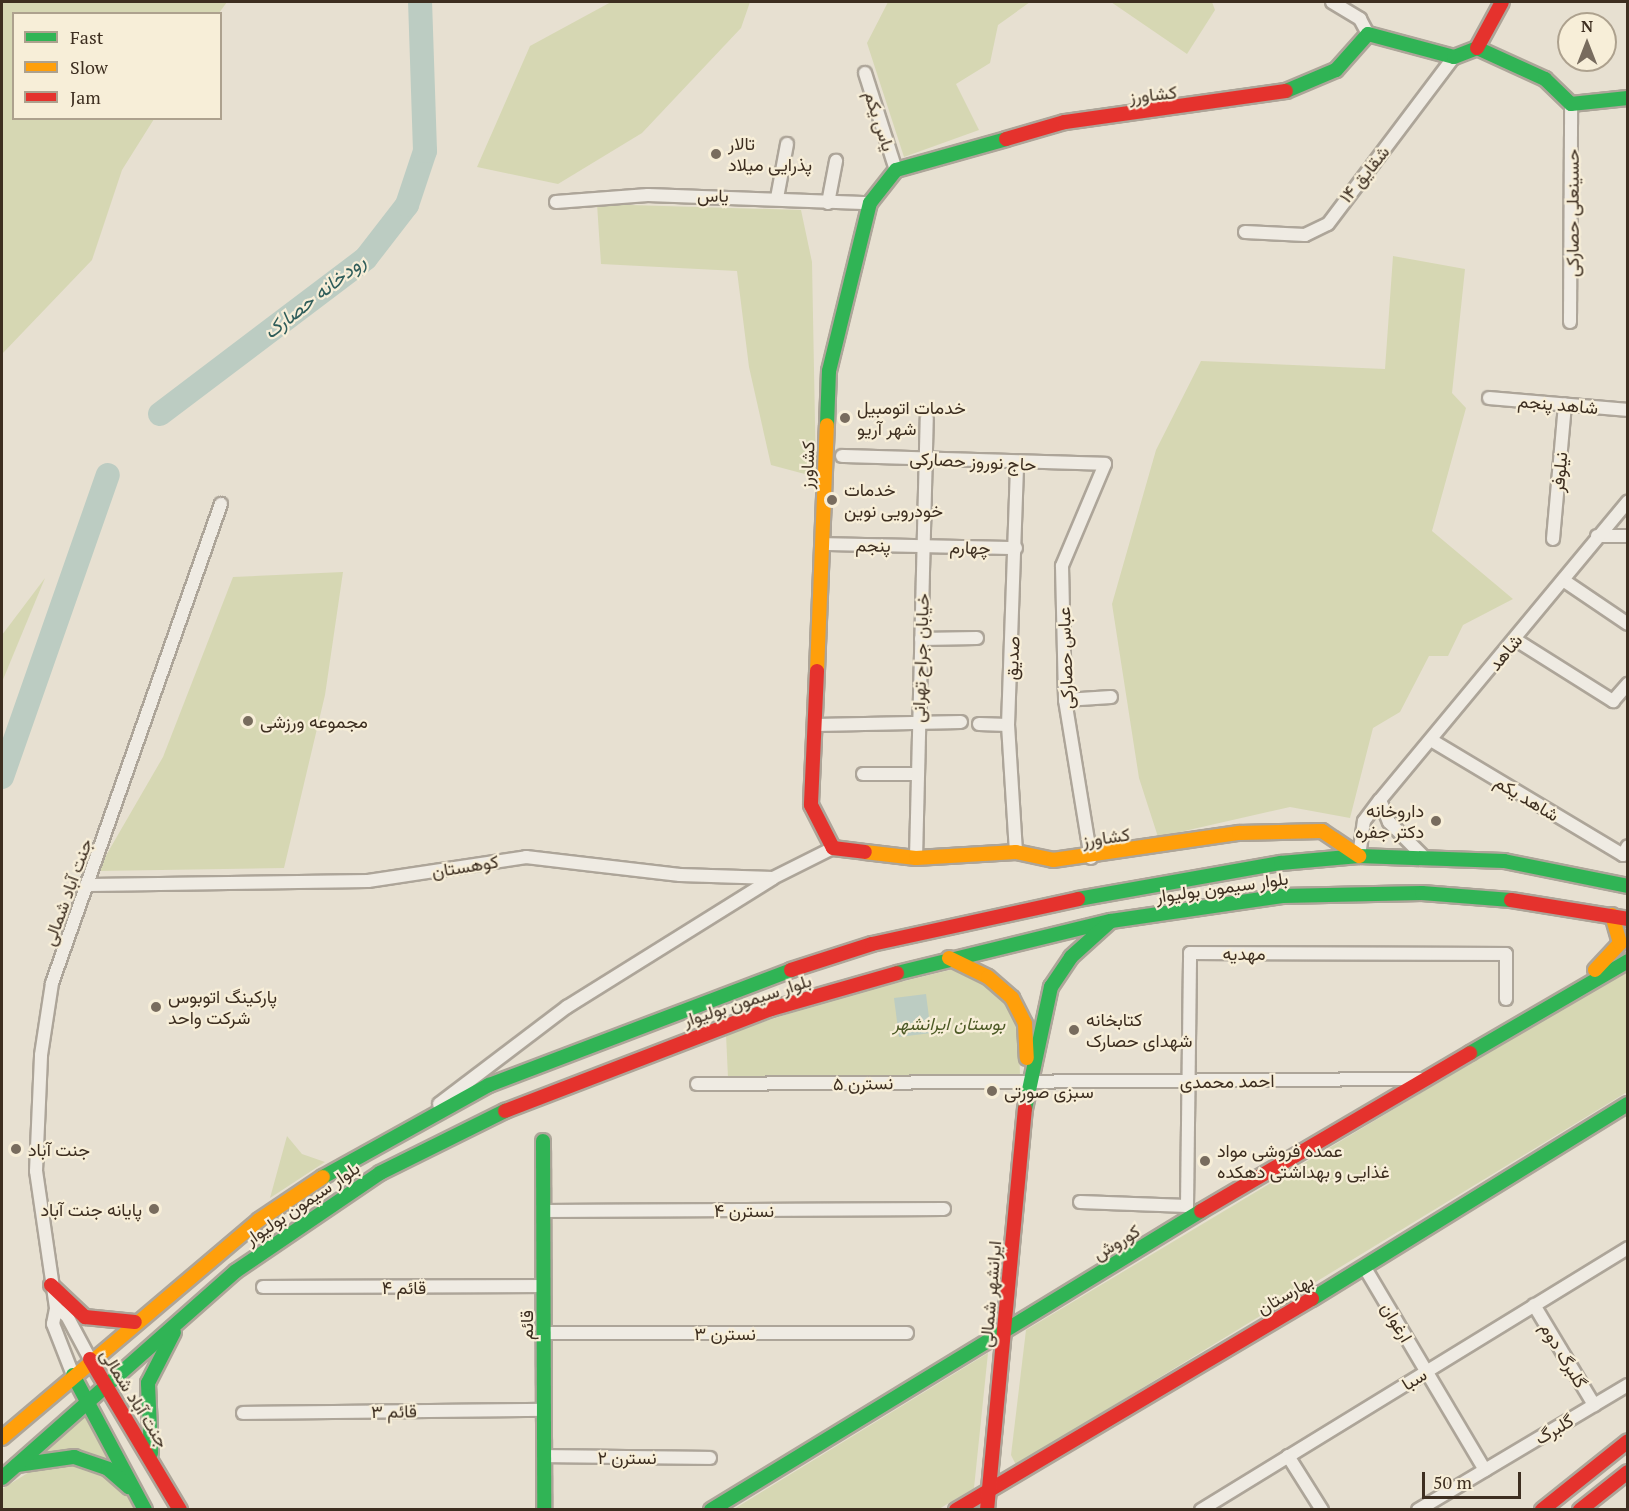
<!DOCTYPE html>
<meta charset="utf-8">
<style>
body{margin:0}
#map{position:relative;width:1629px;height:1511px;overflow:hidden;background:#e7e0d1;font-family:"PT Serif",Vazirmatn,serif}
div>[style]{position:absolute}
[style*='--x']{left:calc(var(--x)*1px);top:calc(var(--y)*1px);width:calc(var(--w)*1px);rotate:calc(var(--a)*1deg)}
.green>*{inset:0;background:#d6d7b3}
.water>*{inset:0;background:#bcccc2}
.river>*{height:24px;margin:-12px;padding:0 12px;transform-origin:12px;border-radius:12px;background:#bcccc2}
.roads{filter:drop-shadow(2px 0 #ada599) drop-shadow(-2px 0 #ada599) drop-shadow(0 2px #ada599) drop-shadow(0 -2px #ada599)}
.street>*{height:12px;margin:-6px;padding:0 6px;transform-origin:6px;border-radius:6px;background:#efebe3}
.fast>*{height:14px;margin:-7px;padding:0 7px;transform-origin:7px;border-radius:7px;background:#30b455}
.slow>*{height:14px;margin:-7px;padding:0 7px;transform-origin:7px;border-radius:7px;background:#ff9f0a}
.jam>*{height:14px;margin:-7px;padding:0 7px;transform-origin:7px;border-radius:7px;background:#e5322d}
.dots>*{width:16px;height:16px;translate:-50% -50%;box-sizing:border-box;border:3px solid #f7eed8;border-radius:50%}
span{translate:-50% -50%;white-space:nowrap;text-align:center;line-height:1.15;-webkit-text-stroke:4.5px #f7eed8;paint-order:stroke}
.street-label{font-size:18px;color:#3d2e20}
.poi-label{font-size:18px;color:#3d2e20}
.left{translate:0 -50%;text-align:left}
.right{translate:-100% -50%;text-align:right}
.park-label{font-size:18px;color:#4d5a26;font-style:italic}
.water-label{font-size:20px;color:#2f5d5a;font-style:italic}
.frame{position:absolute;inset:0;border:3px solid #3d2e20;pointer-events:none}
.legend{position:absolute;left:12px;top:12px;width:210px;height:108px;box-sizing:border-box;background:#f7eed8;border:2px solid #ada18e;margin:0;padding:8px 10px;list-style:none;font-size:18px;color:#3d2e20}
.legend li{display:flex;align-items:center;gap:12px;height:30px}
.legend b{width:30px;border:2px solid #ada18e}
.north{position:absolute;left:1557px;top:12px;width:60px;height:60px;box-sizing:border-box;background:#f7eed8;border:2px solid #ada18e;border-radius:50%;rotate:0deg;font-size:16px;font-weight:700;line-height:24px;text-align:center;color:#3d2e20}
.north::after{content:'';display:block;margin:auto;width:21px;height:27px;background:#786c5e;clip-path:polygon(50% 0,100% 100%,50% 72%,0 100%)}
.scale{position:absolute;left:1422px;top:1472px;width:99px;height:27px;box-sizing:border-box;border:3px solid #3d2e20;border-top:0;padding-left:8px;font-size:18px;line-height:21px;white-space:nowrap;color:#3d2e20;-webkit-text-stroke:4px #f7eed8;paint-order:stroke}
</style>
<div id="map">
<div class="green">
<div style="clip-path:polygon(2px 2px,227px 2px,219px 13px,14px 14px,14px 118px,154px 119px,122px 170px,92px 260px,2px 354px)"></div>
<div style="clip-path:polygon(611px 2px,750px 2px,741px 28px,642px 133px,558px 184px,477px 167px,530px 46px)"></div>
<div style="clip-path:polygon(888px 2px,1030px 2px,998px 25px,990px 63px,956px 84px,979px 130px,904px 157px,867px 43px)"></div>
<div style="clip-path:polygon(1111px 2px,1212px 2px,1215px 10px,1187px 54px)"></div>
<div style="clip-path:polygon(597px 204px,801px 210px,812px 262px,816px 477px,771px 465px,749px 367px,737px 271px,601px 264px)"></div>
<div style="clip-path:polygon(1393px 256px,1465px 269px,1452px 393px,1466px 408px,1432px 531px,1513px 599px,1463px 625px,1448px 656px,1429px 656px,1400px 712px,1373px 728px,1350px 818px,1290px 807px,1158px 837px,1139px 778px,1112px 604px,1156px 450px,1201px 361px,1385px 369px)"></div>
<div style="clip-path:polygon(343px 572px,325px 695px,284px 868px,97px 871px,163px 757px,233px 577px)"></div>
<div style="clip-path:polygon(45px 578px,2px 682px,2px 635px)"></div>
<div style="clip-path:polygon(954px 969px,971px 973px,1004px 1000px,1019px 1026px,1020px 1077px,728px 1078px,726px 1034px,843px 996px)"></div>
<div style="clip-path:polygon(1627px 969px,1627px 1092px,1016px 1465px,1011px 1455px,1026px 1330px)"></div>
<div style="clip-path:polygon(287px 1136px,302px 1154px,325px 1162px,270px 1198px)"></div>
<div style="clip-path:polygon(988px 1353px,974px 1488px,939px 1509px,734px 1509px)"></div>
<div style="clip-path:polygon(84px 1415px,120px 1472px,38px 1456px)"></div>
<div style="clip-path:polygon(42px 1464px,92px 1467px,124px 1490px,134px 1509px,2px 1509px,2px 1489px)"></div>
</div>
<div class="water">
<div style="clip-path:polygon(926px 994px,931px 1033px,899px 1037px,894px 998px)"></div>
</div>
<div class="river">
<div style="--x:160;--y:414;--w:258;--a:-37.1"></div>
<div style="--x:366;--y:258;--w:67;--a:-52.3"></div>
<div style="--x:407;--y:205;--w:57;--a:-71.6"></div>
<div style="--x:425;--y:151;--w:149;--a:-91.9"></div>
<div style="--x:2;--y:777;--w:320;--a:-70.7"></div>
</div>
<div class="roads">
<div class="street">
<div style="--x:1332;--y:2;--w:33;--a:31"></div>
<div style="--x:1360;--y:19;--w:17;--a:62"></div>
<div style="--x:865;--y:73;--w:102;--a:72.3"></div>
<div style="--x:777;--y:198;--w:55;--a:-79.5"></div>
<div style="--x:556;--y:202;--w:92;--a:-4.4"></div>
<div style="--x:648;--y:195;--w:222;--a:2.1"></div>
<div style="--x:828;--y:203;--w:43;--a:-79.2"></div>
<div style="--x:1245;--y:232;--w:60;--a:2.9"></div>
<div style="--x:1305;--y:235;--w:25;--a:-26"></div>
<div style="--x:1328;--y:224;--w:209;--a:-53"></div>
<div style="--x:1570;--y:322;--w:218;--a:-89.7"></div>
<div style="--x:1489;--y:398;--w:140;--a:4.9"></div>
<div style="--x:842;--y:456;--w:263;--a:1.7"></div>
<div style="--x:1105;--y:464;--w:111;--a:112.9"></div>
<div style="--x:1062;--y:566;--w:134;--a:88.7"></div>
<div style="--x:1065;--y:700;--w:160;--a:80.7"></div>
<div style="--x:1597;--y:536;--w:31;--a:0"></div>
<div style="--x:1553;--y:539;--w:135;--a:-84.9"></div>
<div style="--x:823;--y:544;--w:193;--a:1.2"></div>
<div style="--x:1563;--y:580;--w:78;--a:34.1"></div>
<div style="--x:921;--y:639;--w:56;--a:-1"></div>
<div style="--x:1516;--y:640;--w:115;--a:32.2"></div>
<div style="--x:1613;--y:701;--w:23;--a:-49"></div>
<div style="--x:1065;--y:700;--w:46;--a:-3.7"></div>
<div style="--x:979;--y:724;--w:29;--a:2"></div>
<div style="--x:816;--y:725;--w:145;--a:-1.2"></div>
<div style="--x:1431;--y:740;--w:224;--a:30.9"></div>
<div style="--x:1623;--y:855;--w:10;--a:-61"></div>
<div style="--x:863;--y:774;--w:52;--a:0"></div>
<div style="--x:1380;--y:800;--w:388;--a:-50.3"></div>
<div style="--x:1016;--y:852;--w:127;--a:-93.6"></div>
<div style="--x:1008;--y:725;--w:261;--a:-88"></div>
<div style="--x:1359;--y:856;--w:35;--a:-82"></div>
<div style="--x:1364;--y:821;--w:26;--a:-53"></div>
<div style="--x:1380;--y:800;--w:24;--a:68"></div>
<div style="--x:1389;--y:822;--w:49;--a:45"></div>
<div style="--x:916;--y:858;--w:440;--a:-88.6"></div>
<div style="--x:90;--y:885;--w:278;--a:-0.8"></div>
<div style="--x:368;--y:881;--w:160;--a:-8.6"></div>
<div style="--x:526;--y:857;--w:155;--a:6.7"></div>
<div style="--x:680;--y:875;--w:93;--a:1.8"></div>
<div style="--x:773;--y:878;--w:67;--a:-26.6"></div>
<div style="--x:697;--y:1084;--w:724;--a:-0.4"></div>
<div style="--x:439;--y:1104;--w:161;--a:-37.2"></div>
<div style="--x:567;--y:1007;--w:242;--a:-32"></div>
<div style="--x:1080;--y:1202;--w:107;--a:2.1"></div>
<div style="--x:1187;--y:1206;--w:253;--a:-89.3"></div>
<div style="--x:1190;--y:953;--w:316;--a:0.2"></div>
<div style="--x:1506;--y:954;--w:45;--a:90"></div>
<div style="--x:543;--y:1211;--w:401;--a:-0.3"></div>
<div style="--x:1365;--y:1268;--w:235;--a:59.3"></div>
<div style="--x:263;--y:1287;--w:281;--a:-0.2"></div>
<div style="--x:1534;--y:1305;--w:117;--a:59"></div>
<div style="--x:56;--y:1308;--w:14;--a:36"></div>
<div style="--x:67;--y:1316;--w:49;--a:61.9"></div>
<div style="--x:544;--y:1333;--w:363;--a:0"></div>
<div style="--x:73;--y:1375;--w:55;--a:-111.4"></div>
<div style="--x:53;--y:1324;--w:16;--a:-79"></div>
<div style="--x:56;--y:1308;--w:138;--a:-98.3"></div>
<div style="--x:36;--y:1171;--w:116;--a:-87.5"></div>
<div style="--x:41;--y:1055;--w:73;--a:-81.3"></div>
<div style="--x:52;--y:983;--w:508;--a:-70.57"></div>
<div style="--x:243;--y:1413;--w:301;--a:-0.6"></div>
<div style="--x:544;--y:1456;--w:166;--a:0.7"></div>
<div style="--x:1288;--y:1456;--w:64;--a:57.8"></div>
<div style="--x:1201;--y:1510;--w:501;--a:-31.53"></div>
<div style="--x:1418;--y:1510;--w:244;--a:-30.8"></div>
</div>
<div class="fast">
<div style="--x:1477;--y:48;--w:75;--a:24.5"></div>
<div style="--x:1545;--y:79;--w:36;--a:44"></div>
<div style="--x:1571;--y:104;--w:57;--a:-6"></div>
<div style="--x:1286;--y:91;--w:54;--a:-22.8"></div>
<div style="--x:1336;--y:70;--w:48;--a:-48.4"></div>
<div style="--x:1368;--y:34;--w:89;--a:15"></div>
<div style="--x:1454;--y:57;--w:25;--a:-21"></div>
<div style="--x:827;--y:425;--w:54;--a:-87.9"></div>
<div style="--x:829;--y:371;--w:173;--a:-76.3"></div>
<div style="--x:870;--y:203;--w:42;--a:-51.8"></div>
<div style="--x:896;--y:170;--w:114;--a:-15.7"></div>
<div style="--x:1078;--y:899;--w:206;--a:-10.1"></div>
<div style="--x:1281;--y:863;--w:78;--a:-5.1"></div>
<div style="--x:1359;--y:856;--w:145;--a:2"></div>
<div style="--x:1504;--y:861;--w:126;--a:11.4"></div>
<div style="--x:897;--y:973;--w:220;--a:-13.7"></div>
<div style="--x:1111;--y:921;--w:173;--a:-8.3"></div>
<div style="--x:1282;--y:896;--w:140;--a:-1.2"></div>
<div style="--x:1422;--y:893;--w:89;--a:4.5"></div>
<div style="--x:1470;--y:1053;--w:183;--a:-30.2"></div>
<div style="--x:1025;--y:1109;--w:125;--a:-78"></div>
<div style="--x:1051;--y:987;--w:36;--a:-56"></div>
<div style="--x:1071;--y:957;--w:54;--a:-42"></div>
<div style="--x:543;--y:1141;--w:369;--a:89.8"></div>
<div style="--x:323;--y:1177;--w:190;--a:-29"></div>
<div style="--x:489;--y:1085;--w:323;--a:-20.8"></div>
<div style="--x:1312;--y:1299;--w:371;--a:-31.7"></div>
<div style="--x:73;--y:1375;--w:153;--a:61.9"></div>
<div style="--x:151;--y:1453;--w:70;--a:-92.5"></div>
<div style="--x:148;--y:1383;--w:57;--a:-63"></div>
<div style="--x:17;--y:1465;--w:58;--a:-8"></div>
<div style="--x:74;--y:1457;--w:36;--a:19"></div>
<div style="--x:108;--y:1469;--w:28;--a:41"></div>
<div style="--x:2;--y:1478;--w:312;--a:-41.5"></div>
<div style="--x:236;--y:1271;--w:174;--a:-34.2"></div>
<div style="--x:380;--y:1173;--w:140;--a:-26.4"></div>
<div style="--x:711;--y:1510;--w:574;--a:-31.39"></div>
</div>
<div class="slow">
<div style="--x:817;--y:671;--w:246;--a:-87.7"></div>
<div style="--x:865;--y:852;--w:51;--a:6.7"></div>
<div style="--x:916;--y:858;--w:100;--a:-3.4"></div>
<div style="--x:1016;--y:852;--w:38;--a:12"></div>
<div style="--x:1053;--y:860;--w:188;--a:-8.3"></div>
<div style="--x:1239;--y:833;--w:83;--a:-1.4"></div>
<div style="--x:1322;--y:831;--w:45;--a:34"></div>
<div style="--x:949;--y:958;--w:43;--a:26"></div>
<div style="--x:988;--y:977;--w:32;--a:41"></div>
<div style="--x:1012;--y:998;--w:29;--a:63"></div>
<div style="--x:1025;--y:1024;--w:34;--a:87"></div>
<div style="--x:1595;--y:970;--w:37;--a:-47"></div>
<div style="--x:1620;--y:943;--w:29;--a:-106"></div>
<div style="--x:2;--y:1438;--w:337;--a:-40.3"></div>
<div style="--x:259;--y:1220;--w:77;--a:-33.9"></div>
</div>
<div class="jam">
<div style="--x:1477;--y:48;--w:52;--a:-61.5"></div>
<div style="--x:1006;--y:139;--w:61;--a:-16.1"></div>
<div style="--x:1065;--y:122;--w:223;--a:-8"></div>
<div style="--x:817;--y:671;--w:134;--a:92.6"></div>
<div style="--x:811;--y:805;--w:48;--a:62.9"></div>
<div style="--x:833;--y:848;--w:32;--a:7"></div>
<div style="--x:1511;--y:900;--w:119;--a:9.2"></div>
<div style="--x:791;--y:970;--w:85;--a:-17.8"></div>
<div style="--x:872;--y:944;--w:211;--a:-12.3"></div>
<div style="--x:505;--y:1111;--w:285;--a:-21"></div>
<div style="--x:771;--y:1009;--w:131;--a:-15.9"></div>
<div style="--x:1201;--y:1211;--w:312;--a:-30.4"></div>
<div style="--x:51;--y:1285;--w:47;--a:43.3"></div>
<div style="--x:85;--y:1317;--w:50;--a:5.7"></div>
<div style="--x:90;--y:1359;--w:176;--a:59.2"></div>
<div style="--x:956;--y:1510;--w:414;--a:-30.7"></div>
<div style="--x:987;--y:1510;--w:403;--a:-84.6"></div>
<div style="--x:1542;--y:1510;--w:110;--a:-38.7"></div>
<div style="--x:1580;--y:1510;--w:61;--a:-38.4"></div>
</div>
</div>
<div class="dots">
<div style="left:716px;top:154px;background:#786c5e"></div>
<div style="left:845px;top:418px;background:#786c5e"></div>
<div style="left:832px;top:500px;background:#786c5e"></div>
<div style="left:248px;top:721px;background:#786c5e"></div>
<div style="left:1436px;top:821px;background:#786c5e"></div>
<div style="left:156px;top:1007px;background:#786c5e"></div>
<div style="left:1074px;top:1030px;background:#786c5e"></div>
<div style="left:992px;top:1091px;background:#786c5e"></div>
<div style="left:16px;top:1149px;background:#786c5e"></div>
<div style="left:1205px;top:1161px;background:#786c5e"></div>
<div style="left:154px;top:1209px;background:#786c5e"></div>
</div>
<div class="street-label">
<span style="left:1153px;top:94px;rotate:-6deg">کشاورز</span>
<span style="left:880px;top:121px;rotate:72deg">یاس یکم</span>
<span style="left:1364px;top:174px;rotate:-51deg">شقایق ۱۴</span>
<span style="left:713px;top:195px;rotate:1deg">یاس</span>
<span style="left:1572px;top:213px;rotate:-90deg">حسینعلی حصارکی</span>
<span style="left:1558px;top:404px;rotate:5deg">شاهد پنجم</span>
<span style="left:973px;top:461px;rotate:3deg">حاج نوروز حصارکی</span>
<span style="left:807px;top:465px;rotate:-88deg">کشاورز</span>
<span style="left:1559px;top:472px;rotate:-85deg">نیلوفر</span>
<span style="left:873px;top:545px;rotate:1deg">پنجم</span>
<span style="left:970px;top:547px;rotate:2deg">چهارم</span>
<span style="left:1505px;top:652px;rotate:-50deg">شاهد</span>
<span style="left:920px;top:658px;rotate:-88deg">خیابان جراح تهرانی</span>
<span style="left:1012px;top:658px;rotate:-87deg">صدیق</span>
<span style="left:1065px;top:658px;rotate:-92deg">عباس حصارکی</span>
<span style="left:1527px;top:798px;rotate:31deg">شاهد یکم</span>
<span style="left:1106px;top:837px;rotate:-8deg">کشاورز</span>
<span style="left:465px;top:866px;rotate:-9deg">کوهستان</span>
<span style="left:1222px;top:887px;rotate:-8deg">بلوار سیمون بولیوار</span>
<span style="left:67px;top:892px;rotate:-70deg">جنت آباد شمالی</span>
<span style="left:1244px;top:953px">مهدیه</span>
<span style="left:747px;top:1000px;rotate:-18deg">بلوار سیمون بولیوار</span>
<span style="left:1227px;top:1081px;rotate:-1deg">احمد محمدی</span>
<span style="left:863px;top:1083px;rotate:-1deg">نسترن ۵</span>
<span style="left:302px;top:1203px;rotate:-34deg">بلوار سیمون بولیوار</span>
<span style="left:744px;top:1210px">نسترن ۴</span>
<span style="left:1116px;top:1242px;rotate:-31deg">کوروش</span>
<span style="left:404px;top:1287px">قائم ۴</span>
<span style="left:990px;top:1294px;rotate:-85deg">ایرانشهر شمالی</span>
<span style="left:1285px;top:1294px;rotate:-30deg">بهارستان</span>
<span style="left:1397px;top:1322px;rotate:59deg">ارغوان</span>
<span style="left:526px;top:1325px;rotate:-90deg">قائم</span>
<span style="left:725px;top:1333px">نسترن ۳</span>
<span style="left:1564px;top:1355px;rotate:59deg">گلبرگ دوم</span>
<span style="left:1414px;top:1379px;rotate:-32deg">سبا</span>
<span style="left:135px;top:1398px;rotate:58deg">جنت آباد شمالی</span>
<span style="left:394px;top:1411px;rotate:-1deg">قائم ۳</span>
<span style="left:1554px;top:1429px;rotate:-31deg">گلبرگ</span>
<span style="left:627px;top:1457px">نسترن ۲</span>
</div>
<div class="poi-label">
<span class="left" style="left:728px;top:154px">تالار<br>پذرایی میلاد</span>
<span class="left" style="left:857px;top:418px">خدمات اتومبیل<br>شهر آریو</span>
<span class="left" style="left:844px;top:500px">خدمات<br>خودرویی نوین</span>
<span class="left" style="left:260px;top:721px">مجموعه ورزشی</span>
<span class="right" style="left:1424px;top:821px">داروخانه<br>دکتر جفره</span>
<span class="left" style="left:168px;top:1007px">پارکینگ اتوبوس<br>شرکت واحد</span>
<span class="left" style="left:1086px;top:1030px">کتابخانه<br>شهدای حصارک</span>
<span class="left" style="left:1004px;top:1091px">سبزی صورتی</span>
<span class="left" style="left:28px;top:1149px">جنت آباد</span>
<span class="left" style="left:1217px;top:1161px">عمده فروشی مواد<br>غذایی و بهداشتی دهکده</span>
<span class="right" style="left:142px;top:1209px">پایانه جنت آباد</span>
</div>
<div class="park-label">
<span style="left:949px;top:1023px">بوستان ایرانشهر</span>
</div>
<div class="water-label">
<span style="left:314px;top:296px;rotate:-38deg">رودخانه حصارک</span>
</div>
<div class="frame"></div>
<ul class="legend">
<li><b style="height:8px;background:#30b455"></b>Fast</li>
<li><b style="height:8px;background:#ff9f0a"></b>Slow</li>
<li><b style="height:8px;background:#e5322d"></b>Jam</li>
</ul>
<div class="north">N</div>
<div class="scale">50 m</div>
</div>
